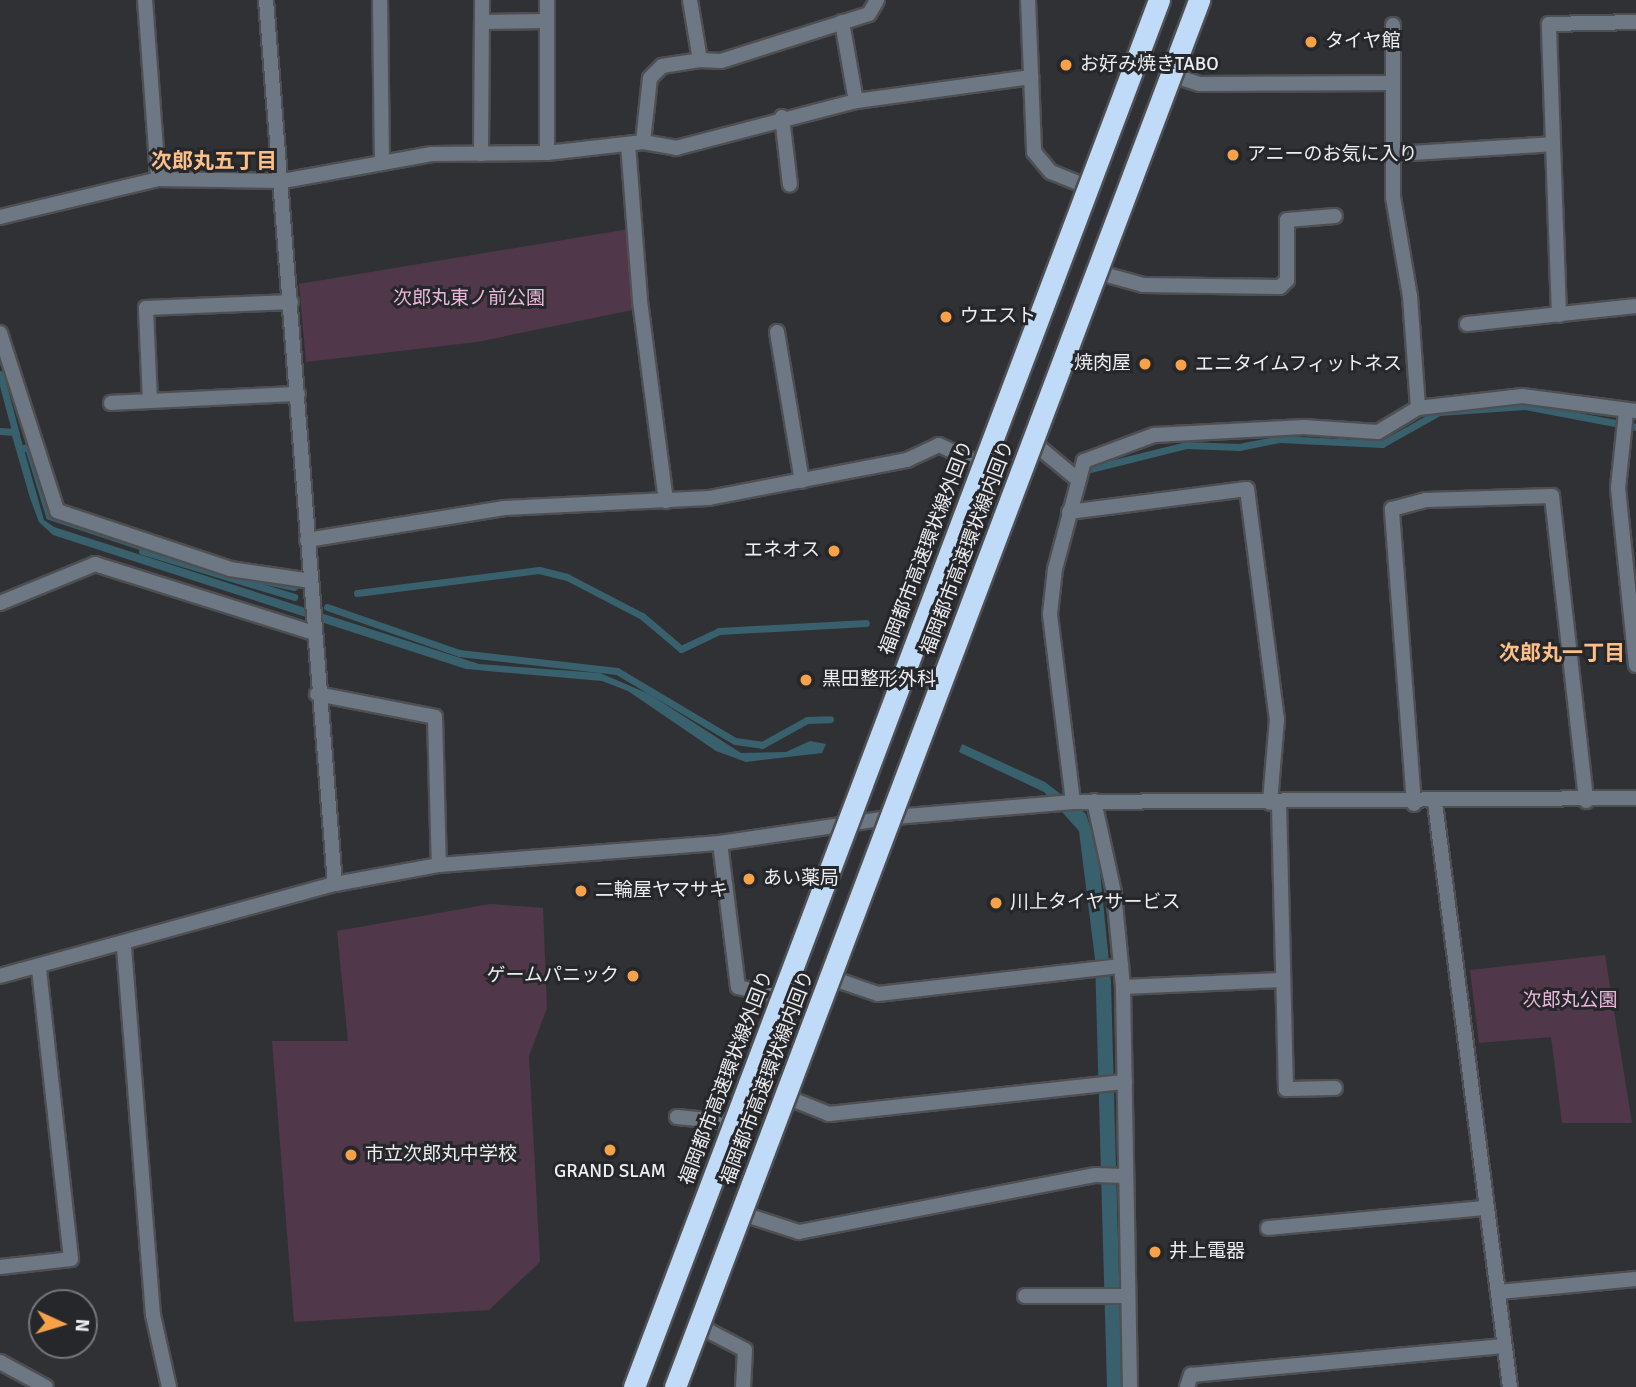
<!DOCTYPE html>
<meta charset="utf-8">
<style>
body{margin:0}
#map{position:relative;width:1636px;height:1387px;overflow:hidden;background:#303135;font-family:Signika,"Noto Sans JP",sans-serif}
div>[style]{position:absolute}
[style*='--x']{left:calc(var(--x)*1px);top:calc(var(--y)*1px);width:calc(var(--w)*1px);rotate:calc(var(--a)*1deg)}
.green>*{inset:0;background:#51374a}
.water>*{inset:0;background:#38606d}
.stream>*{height:7px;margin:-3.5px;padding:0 3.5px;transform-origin:3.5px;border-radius:3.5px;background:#38606d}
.roads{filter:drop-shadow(2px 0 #4e4f53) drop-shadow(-2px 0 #4e4f53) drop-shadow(0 2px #4e4f53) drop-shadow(0 -2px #4e4f53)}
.minor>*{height:14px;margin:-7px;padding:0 7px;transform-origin:7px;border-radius:7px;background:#6e7884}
.tertiary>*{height:14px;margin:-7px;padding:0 7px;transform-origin:7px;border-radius:7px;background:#6e7884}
.bridges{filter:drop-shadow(2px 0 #4e4f53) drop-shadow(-2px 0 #4e4f53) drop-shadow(0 2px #4e4f53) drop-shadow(0 -2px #4e4f53)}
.motorway-bridge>*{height:21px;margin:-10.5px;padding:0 10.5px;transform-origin:10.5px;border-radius:10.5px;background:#c0dbf8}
.dots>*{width:19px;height:19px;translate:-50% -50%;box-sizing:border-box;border:4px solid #26272b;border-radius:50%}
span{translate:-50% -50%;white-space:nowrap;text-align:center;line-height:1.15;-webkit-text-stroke:6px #26272b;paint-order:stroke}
.poi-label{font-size:19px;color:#ededf0}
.left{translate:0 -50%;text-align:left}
.right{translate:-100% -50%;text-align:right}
.park-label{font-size:19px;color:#ecb6dc}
.street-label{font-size:19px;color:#ededf0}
.neighbourhood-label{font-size:21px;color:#fcbf87;font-weight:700}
.north{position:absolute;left:28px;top:1289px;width:70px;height:70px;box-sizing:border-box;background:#26272b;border:2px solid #76767a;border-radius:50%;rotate:94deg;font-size:19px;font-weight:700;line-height:28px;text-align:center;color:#ededf0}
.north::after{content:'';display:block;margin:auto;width:24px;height:32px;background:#f7a149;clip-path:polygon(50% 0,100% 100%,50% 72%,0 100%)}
</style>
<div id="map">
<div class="green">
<div style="clip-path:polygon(629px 229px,637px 309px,477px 342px,306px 362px,299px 284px)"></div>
<div style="clip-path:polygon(490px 904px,543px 908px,547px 1008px,529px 1056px,540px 1262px,489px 1310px,294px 1322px,272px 1041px,348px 1041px,337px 931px)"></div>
<div style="clip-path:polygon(1605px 955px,1632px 1123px,1562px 1123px,1551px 1037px,1479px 1043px,1470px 970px)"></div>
</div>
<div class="water">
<div style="clip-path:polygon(17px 425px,44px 520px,54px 527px,479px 664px,600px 673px,649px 694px,741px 753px,786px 752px,810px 741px,826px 744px,822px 753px,746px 762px,716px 751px,628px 691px,602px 681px,466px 669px,53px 535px,39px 522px,30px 498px,10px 429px)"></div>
<div style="clip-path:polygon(962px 744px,1045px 782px,1086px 814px,1098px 851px,1111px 982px,1122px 1387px,1107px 1387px,1095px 959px,1079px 831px,1044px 792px,959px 752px)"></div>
</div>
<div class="stream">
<div style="--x:0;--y:374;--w:62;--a:75.1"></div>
<div style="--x:0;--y:431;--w:15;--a:4"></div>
<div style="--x:20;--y:449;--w:8;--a:-14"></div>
<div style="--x:28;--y:447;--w:72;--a:73.1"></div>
<div style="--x:49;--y:516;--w:105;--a:18.3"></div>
<div style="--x:1090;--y:469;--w:100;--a:-13.9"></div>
<div style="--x:1187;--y:445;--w:52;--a:2.2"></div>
<div style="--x:1239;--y:447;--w:41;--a:-11.3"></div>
<div style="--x:1279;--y:439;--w:103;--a:2.8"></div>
<div style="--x:1382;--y:444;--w:65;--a:-29.3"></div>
<div style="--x:1439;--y:412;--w:86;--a:-4"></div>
<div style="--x:1525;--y:406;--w:113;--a:10.7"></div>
<div style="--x:142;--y:551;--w:159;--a:16.8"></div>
<div style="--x:261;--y:580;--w:34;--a:12"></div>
<div style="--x:357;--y:593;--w:183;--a:-7.2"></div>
<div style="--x:539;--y:570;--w:29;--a:14"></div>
<div style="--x:567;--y:577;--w:85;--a:27.5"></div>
<div style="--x:642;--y:616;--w:51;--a:40.2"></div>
<div style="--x:681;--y:649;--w:42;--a:-25.3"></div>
<div style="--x:719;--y:631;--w:147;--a:-3.1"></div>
<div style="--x:327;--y:607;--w:140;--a:19.2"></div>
<div style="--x:459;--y:653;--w:159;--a:6.5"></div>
<div style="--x:617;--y:671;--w:137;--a:30.7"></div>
<div style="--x:735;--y:741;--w:27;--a:8"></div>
<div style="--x:762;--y:745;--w:51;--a:-29.1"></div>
<div style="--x:807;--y:720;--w:23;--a:-2"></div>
</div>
<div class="roads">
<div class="minor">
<div style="--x:145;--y:0;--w:179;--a:85.8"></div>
<div style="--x:266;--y:0;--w:887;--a:85.54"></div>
<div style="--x:380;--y:0;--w:163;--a:89.3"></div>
<div style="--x:547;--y:0;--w:153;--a:90"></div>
<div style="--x:1028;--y:0;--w:152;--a:87.7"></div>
<div style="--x:1034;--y:152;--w:26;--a:50"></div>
<div style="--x:1051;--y:172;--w:38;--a:22"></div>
<div style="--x:483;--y:22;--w:63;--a:-0.9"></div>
<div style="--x:842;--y:22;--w:80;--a:80"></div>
<div style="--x:1393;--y:25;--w:172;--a:90"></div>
<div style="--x:1393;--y:197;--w:100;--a:80.3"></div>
<div style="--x:1410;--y:296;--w:112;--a:85.9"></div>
<div style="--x:700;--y:60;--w:21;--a:3"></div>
<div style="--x:721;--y:61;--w:155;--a:-17.6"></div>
<div style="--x:869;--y:14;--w:16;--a:-60"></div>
<div style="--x:1175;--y:76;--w:26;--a:18"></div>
<div style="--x:1200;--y:84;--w:192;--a:-0.3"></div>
<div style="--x:782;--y:117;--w:68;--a:83.3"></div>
<div style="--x:643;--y:142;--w:64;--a:-83.8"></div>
<div style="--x:650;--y:78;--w:17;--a:-45"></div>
<div style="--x:662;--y:66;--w:38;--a:-9"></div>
<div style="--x:700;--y:60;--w:61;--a:-99.5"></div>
<div style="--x:628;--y:144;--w:157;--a:85.6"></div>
<div style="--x:640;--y:301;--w:202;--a:82.6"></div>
<div style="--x:481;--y:154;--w:154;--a:-89.6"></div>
<div style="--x:1395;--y:154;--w:158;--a:-3.6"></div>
<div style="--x:0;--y:217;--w:163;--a:-13.5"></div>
<div style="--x:158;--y:179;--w:125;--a:0.9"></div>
<div style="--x:283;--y:181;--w:151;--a:-10.3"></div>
<div style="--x:432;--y:154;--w:115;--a:-0.5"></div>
<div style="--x:547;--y:153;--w:97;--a:-6.5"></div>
<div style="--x:643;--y:142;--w:34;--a:10"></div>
<div style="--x:676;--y:148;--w:186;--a:-14.6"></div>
<div style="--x:856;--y:101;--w:177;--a:-7.8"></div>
<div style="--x:1100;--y:273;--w:45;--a:15.6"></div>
<div style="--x:1143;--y:285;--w:137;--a:0.8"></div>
<div style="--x:1280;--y:287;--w:10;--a:-45"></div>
<div style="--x:1287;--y:280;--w:60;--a:-90"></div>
<div style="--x:1287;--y:220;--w:48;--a:-4.8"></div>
<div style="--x:1559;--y:315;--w:291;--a:-92"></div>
<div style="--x:1549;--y:24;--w:87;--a:-1.3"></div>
<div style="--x:1467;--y:324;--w:170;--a:-6.1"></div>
<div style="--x:777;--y:332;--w:151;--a:80.5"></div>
<div style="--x:0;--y:333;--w:187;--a:72.2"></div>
<div style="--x:57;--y:511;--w:182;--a:18.5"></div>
<div style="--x:230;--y:569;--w:82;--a:8.4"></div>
<div style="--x:150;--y:401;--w:93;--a:-92.5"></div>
<div style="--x:146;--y:308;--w:145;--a:-2.4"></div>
<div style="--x:111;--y:403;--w:187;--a:-2.8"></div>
<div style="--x:1626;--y:412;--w:76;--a:96"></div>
<div style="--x:1618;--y:488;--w:178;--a:84.2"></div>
<div style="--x:1035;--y:444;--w:55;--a:39.8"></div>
<div style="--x:1069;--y:512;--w:179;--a:-7.4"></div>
<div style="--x:1247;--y:489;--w:232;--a:82.6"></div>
<div style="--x:1277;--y:719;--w:84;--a:94.8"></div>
<div style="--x:307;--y:540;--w:200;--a:-9.2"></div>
<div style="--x:504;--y:508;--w:205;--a:-2.8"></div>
<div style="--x:709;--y:498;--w:202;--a:-10.9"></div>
<div style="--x:907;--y:460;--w:35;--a:-25"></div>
<div style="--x:939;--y:445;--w:45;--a:24.9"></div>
<div style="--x:0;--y:603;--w:103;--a:-22.3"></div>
<div style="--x:95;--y:564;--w:230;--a:17.5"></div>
<div style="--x:317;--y:694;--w:120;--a:11"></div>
<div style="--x:435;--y:717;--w:148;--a:88.5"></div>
<div style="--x:1094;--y:801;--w:94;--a:77.7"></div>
<div style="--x:1114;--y:893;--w:94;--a:84.5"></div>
<div style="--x:1123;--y:987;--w:400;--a:89"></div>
<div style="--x:1073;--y:802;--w:189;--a:-97"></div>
<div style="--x:1050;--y:614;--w:45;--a:-83.7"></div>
<div style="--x:1055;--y:569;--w:112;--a:-75"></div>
<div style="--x:1084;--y:461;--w:75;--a:-20.4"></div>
<div style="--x:1154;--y:435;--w:150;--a:-3.1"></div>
<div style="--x:1304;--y:427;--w:74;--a:3.9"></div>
<div style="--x:1378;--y:432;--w:47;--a:-31"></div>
<div style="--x:1418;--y:408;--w:105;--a:-6.6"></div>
<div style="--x:1522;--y:396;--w:115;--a:7.5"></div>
<div style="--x:1279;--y:803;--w:286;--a:88.6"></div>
<div style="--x:1286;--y:1089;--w:49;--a:-1.2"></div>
<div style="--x:1435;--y:803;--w:589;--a:82.68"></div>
<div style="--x:1414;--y:804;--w:296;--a:-94.3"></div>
<div style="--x:1392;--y:509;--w:35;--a:-15"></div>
<div style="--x:1426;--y:500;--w:126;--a:-1.8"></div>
<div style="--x:1552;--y:496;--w:307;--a:83.6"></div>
<div style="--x:720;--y:843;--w:145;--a:82.9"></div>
<div style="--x:738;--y:987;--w:40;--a:13"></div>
<div style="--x:0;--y:976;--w:347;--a:-15.4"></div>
<div style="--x:335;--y:884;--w:106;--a:-10.4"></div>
<div style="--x:439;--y:865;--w:282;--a:-4.5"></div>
<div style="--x:720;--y:843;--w:177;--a:-8.5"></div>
<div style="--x:895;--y:817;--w:179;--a:-4.8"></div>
<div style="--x:1073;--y:802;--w:563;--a:-0.41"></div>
<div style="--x:834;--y:979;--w:46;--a:18.8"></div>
<div style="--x:878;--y:994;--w:245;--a:-6.6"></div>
<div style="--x:1123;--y:987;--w:158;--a:-2.5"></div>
<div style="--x:789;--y:1098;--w:43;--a:21.8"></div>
<div style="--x:829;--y:1114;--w:298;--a:-6.2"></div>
<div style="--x:677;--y:1117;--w:51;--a:5.6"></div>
<div style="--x:746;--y:1215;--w:56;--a:17.8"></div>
<div style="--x:799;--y:1232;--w:302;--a:-10.9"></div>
<div style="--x:1096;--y:1175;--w:28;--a:2"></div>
<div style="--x:1268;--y:1228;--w:218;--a:-5.3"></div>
<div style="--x:0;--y:1267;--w:71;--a:-6.4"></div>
<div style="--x:71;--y:1259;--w:293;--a:-96.3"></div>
<div style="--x:1498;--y:1292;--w:139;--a:-5.4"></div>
<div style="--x:1025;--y:1296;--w:101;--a:0"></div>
<div style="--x:703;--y:1328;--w:47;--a:27.6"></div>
<div style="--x:745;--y:1350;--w:37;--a:93"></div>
<div style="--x:1187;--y:1387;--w:13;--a:-72"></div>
<div style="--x:1191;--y:1375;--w:314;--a:-5.3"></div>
</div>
<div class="tertiary">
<div style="--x:124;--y:947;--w:369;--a:85.5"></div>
<div style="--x:153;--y:1315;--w:74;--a:77.5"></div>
<div style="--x:0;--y:1362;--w:52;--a:28.5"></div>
</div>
</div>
<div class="bridges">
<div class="motorway-bridge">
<div style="--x:634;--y:1387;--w:1483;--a:-69.27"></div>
<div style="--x:675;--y:1387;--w:1483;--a:-69.3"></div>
</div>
</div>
<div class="dots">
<div style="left:1311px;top:42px;background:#f7a149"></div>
<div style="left:1066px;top:65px;background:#f7a149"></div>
<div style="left:1233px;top:155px;background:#f7a149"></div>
<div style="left:946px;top:317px;background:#f7a149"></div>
<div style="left:1145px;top:364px;background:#f7a149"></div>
<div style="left:1181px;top:365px;background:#f7a149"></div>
<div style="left:834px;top:551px;background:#f7a149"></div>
<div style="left:806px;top:680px;background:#f7a149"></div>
<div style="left:749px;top:879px;background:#f7a149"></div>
<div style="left:581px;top:891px;background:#f7a149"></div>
<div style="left:996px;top:903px;background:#f7a149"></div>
<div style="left:633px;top:976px;background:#f7a149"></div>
<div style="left:610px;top:1150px;background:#f7a149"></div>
<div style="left:351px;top:1155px;background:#f7a149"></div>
<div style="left:1155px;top:1252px;background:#f7a149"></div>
</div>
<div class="poi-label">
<span class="left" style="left:1325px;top:42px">タイヤ館</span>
<span class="left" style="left:1080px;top:65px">お好み焼きTABO</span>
<span class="left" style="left:1247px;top:155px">アニーのお気に入り</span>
<span class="left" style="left:960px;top:317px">ウエスト</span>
<span class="right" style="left:1131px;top:364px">焼肉屋</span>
<span class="left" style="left:1195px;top:365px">エニタイムフィットネス</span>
<span class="right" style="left:820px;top:551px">エネオス</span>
<span class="left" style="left:822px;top:680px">黒田整形外科</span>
<span class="left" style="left:763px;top:879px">あい薬局</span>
<span class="left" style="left:595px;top:891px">二輪屋ヤマサキ</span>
<span class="left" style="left:1010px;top:903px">川上タイヤサービス</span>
<span class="right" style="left:619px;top:976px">ゲームパニック</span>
<span class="left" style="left:365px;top:1155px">市立次郎丸中学校</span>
<span style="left:610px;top:1172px">GRAND SLAM</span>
<span class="left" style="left:1169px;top:1252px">井上電器</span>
</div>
<div class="park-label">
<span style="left:469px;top:299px">次郎丸東ノ前公園</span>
<span style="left:1570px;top:1001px">次郎丸公園</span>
</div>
<div class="street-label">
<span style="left:927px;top:548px;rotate:-69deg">福岡都市高速環状線外回り</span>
<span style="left:968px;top:548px;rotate:-69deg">福岡都市高速環状線内回り</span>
<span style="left:727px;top:1078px;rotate:-69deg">福岡都市高速環状線外回り</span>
<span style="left:768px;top:1078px;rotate:-69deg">福岡都市高速環状線内回り</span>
</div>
<div class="neighbourhood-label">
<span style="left:214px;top:161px">次郎丸五丁目</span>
<span style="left:1562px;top:653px">次郎丸一丁目</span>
</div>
<div class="north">N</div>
</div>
